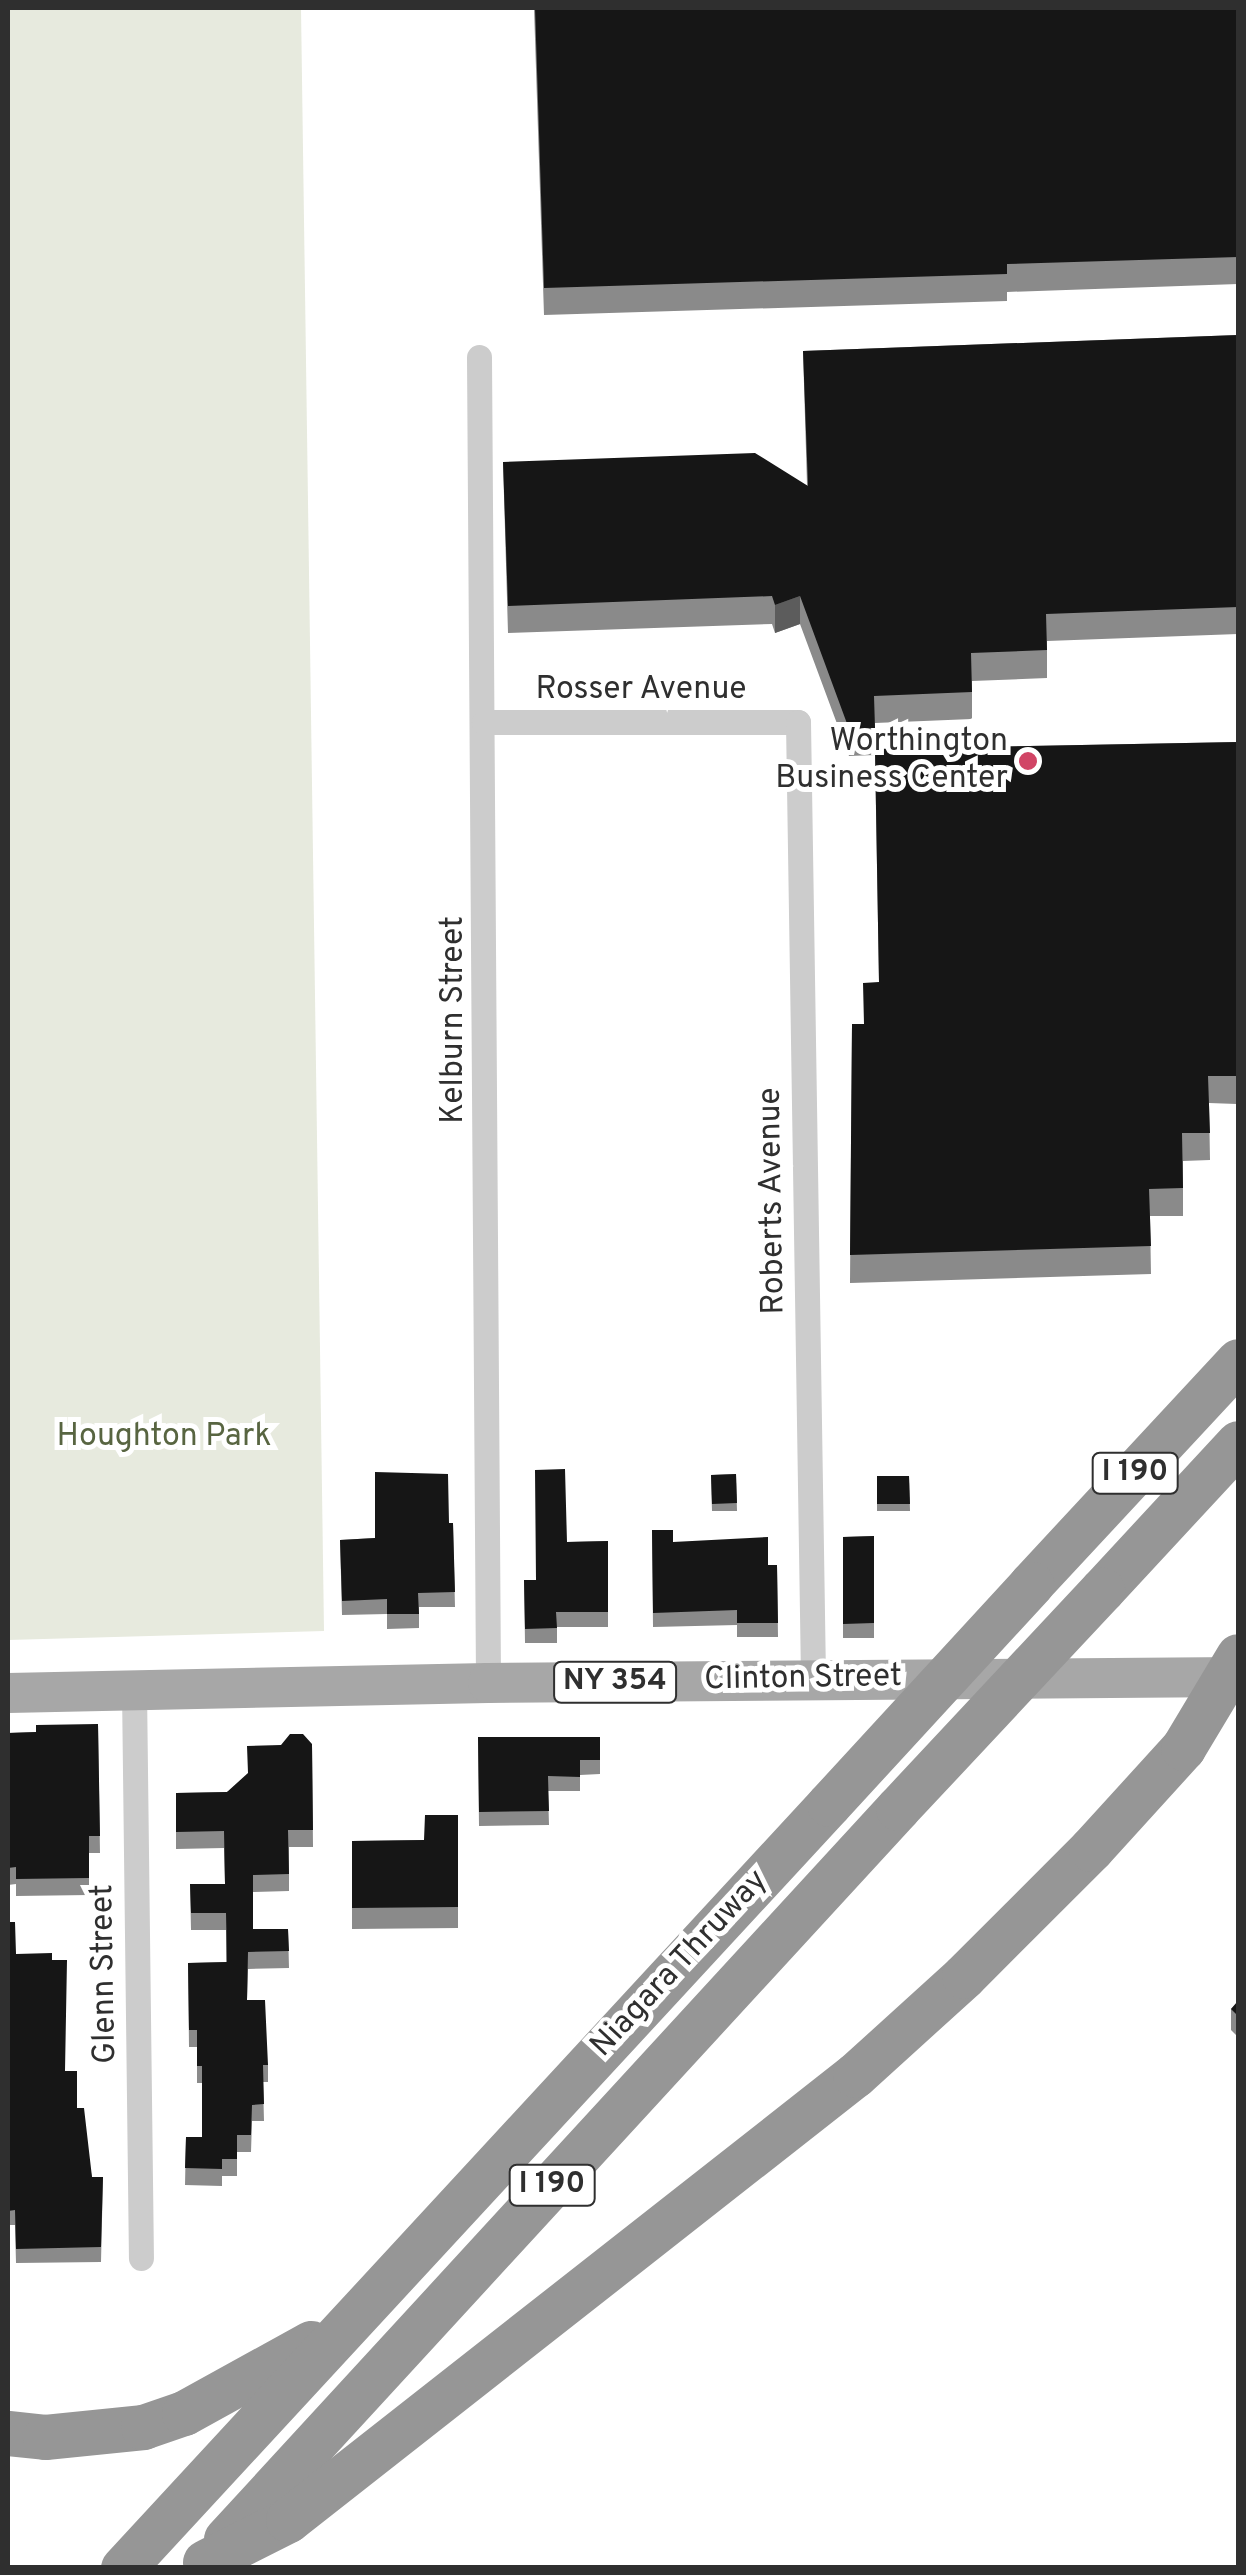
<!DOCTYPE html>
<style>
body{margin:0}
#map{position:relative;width:1246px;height:2575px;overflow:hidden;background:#fff;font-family:Overpass,sans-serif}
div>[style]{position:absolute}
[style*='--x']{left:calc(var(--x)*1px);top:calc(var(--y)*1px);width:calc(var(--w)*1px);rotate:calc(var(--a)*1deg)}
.green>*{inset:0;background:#e7eade}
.minor>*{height:25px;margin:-12.5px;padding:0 12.5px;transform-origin:12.5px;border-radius:12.5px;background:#ccc}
.primary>*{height:40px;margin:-20px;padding:0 20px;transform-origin:20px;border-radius:20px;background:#a7a7a7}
.motorway>*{height:45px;margin:-22.5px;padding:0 22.5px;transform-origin:22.5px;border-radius:22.5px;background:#969696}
.motorway-bridge>*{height:45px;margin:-22.5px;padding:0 22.5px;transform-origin:22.5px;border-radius:22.5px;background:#969696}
.wall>*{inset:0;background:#8a8a8a}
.shaded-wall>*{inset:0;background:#5c5c5c}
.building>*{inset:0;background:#161616}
.dots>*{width:28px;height:28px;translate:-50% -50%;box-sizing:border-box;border:5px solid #fff;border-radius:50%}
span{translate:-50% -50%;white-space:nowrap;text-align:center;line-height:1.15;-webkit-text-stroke:10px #fff;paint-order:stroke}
.shield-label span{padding:2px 8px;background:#fff;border:2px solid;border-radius:8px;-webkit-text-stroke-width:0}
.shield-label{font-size:30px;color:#2f2f2f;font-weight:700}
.street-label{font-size:32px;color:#2f2f2f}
.poi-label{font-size:32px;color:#2f2f2f}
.right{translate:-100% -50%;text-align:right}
.park-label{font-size:32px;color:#586541}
.frame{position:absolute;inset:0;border:10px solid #2f2f2f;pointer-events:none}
</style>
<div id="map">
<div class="green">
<div style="clip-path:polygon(8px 8px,301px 8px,324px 1631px,8px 1640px)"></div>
</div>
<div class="minor">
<div style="--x:479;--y:357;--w:1326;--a:89.61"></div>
<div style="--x:484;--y:722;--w:314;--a:0"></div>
<div style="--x:798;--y:722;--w:957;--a:89.1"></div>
<div style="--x:134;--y:1689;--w:569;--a:89.3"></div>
</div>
<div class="primary">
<div style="--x:8;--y:1693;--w:480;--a:-1.2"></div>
<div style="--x:488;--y:1683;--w:750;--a:-0.46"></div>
</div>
<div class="motorway">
<div style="--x:1031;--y:1584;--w:304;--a:-47.1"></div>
<div style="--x:1102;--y:1590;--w:200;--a:-47.2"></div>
<div style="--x:8;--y:2433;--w:37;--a:6"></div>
<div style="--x:45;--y:2437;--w:99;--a:-5.8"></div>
<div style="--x:143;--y:2427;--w:43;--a:-18.9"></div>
<div style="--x:184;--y:2413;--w:145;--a:-28.9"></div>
<div style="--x:226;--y:2539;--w:993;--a:-47.41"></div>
<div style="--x:205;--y:2562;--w:93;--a:-26.8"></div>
<div style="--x:288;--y:2520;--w:721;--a:-38.13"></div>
<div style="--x:855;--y:2075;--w:147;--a:-42.2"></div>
<div style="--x:964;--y:1976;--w:180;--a:-45"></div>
<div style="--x:1091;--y:1849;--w:137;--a:-47.7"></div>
<div style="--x:1183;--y:1748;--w:107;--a:-59.1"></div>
<div style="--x:123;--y:2568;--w:1040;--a:-47.26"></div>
</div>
<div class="motorway-bridge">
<div style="--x:829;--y:1804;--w:299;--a:-47.4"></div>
<div style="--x:898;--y:1808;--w:299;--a:-46.9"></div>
</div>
<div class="wall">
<div style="clip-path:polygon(534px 8px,1238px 8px,1238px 284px,1007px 292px,1007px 301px,544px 315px)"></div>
<div style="clip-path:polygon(1238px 335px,1238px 634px,1047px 641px,1047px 678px,972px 681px,972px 719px,875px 723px,875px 749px,1238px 742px,1237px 1104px,1209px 1103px,1210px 1160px,1183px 1161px,1183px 1216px,1150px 1216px,1151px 1274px,850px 1283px,852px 1024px,864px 1024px,879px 982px,875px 755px,849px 756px,800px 624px,775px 633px,772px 624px,508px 633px,503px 462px,807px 485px,803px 351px)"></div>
<div style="clip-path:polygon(736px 1474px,737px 1511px,712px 1511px,711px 1475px)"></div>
<div style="clip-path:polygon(877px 1476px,909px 1476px,910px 1511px,877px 1511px)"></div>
<div style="clip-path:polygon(453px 1523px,455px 1607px,419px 1607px,419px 1628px,387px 1629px,387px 1614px,342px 1615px,340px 1540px,375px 1538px)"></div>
<div style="clip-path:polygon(652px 1530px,673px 1542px,768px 1565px,777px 1565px,778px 1637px,737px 1637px,737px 1625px,653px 1627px)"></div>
<div style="clip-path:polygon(874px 1536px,874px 1638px,843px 1638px,843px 1537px)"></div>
<div style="clip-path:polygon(608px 1541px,608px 1627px,557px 1627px,557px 1643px,525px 1643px,524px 1580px,536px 1580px,567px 1542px)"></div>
<div style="clip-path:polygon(98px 1724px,100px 1853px,89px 1853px,89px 1895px,16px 1896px,16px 1884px,8px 1885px,8px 1733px,36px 1732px)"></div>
<div style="clip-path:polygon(478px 1737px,600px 1737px,600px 1774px,580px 1775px,580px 1791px,548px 1791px,549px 1825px,479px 1826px)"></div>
<div style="clip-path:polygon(312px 1744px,313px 1847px,289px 1847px,289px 1891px,253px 1892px,253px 1929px,288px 1929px,289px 1968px,248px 1969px,247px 2000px,268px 2065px,268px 2082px,263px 2082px,264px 2121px,252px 2121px,251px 2152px,237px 2152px,237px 2176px,222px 2176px,222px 2186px,185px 2185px,186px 2137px,202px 2137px,202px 2083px,197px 2083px,197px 2047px,189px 2047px,188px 1963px,226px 1962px,226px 1930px,191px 1930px,190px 1884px,225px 1884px,224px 1848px,176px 1849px,176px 1793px,227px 1792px)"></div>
<div style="clip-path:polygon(458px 1815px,458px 1928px,352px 1929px,352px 1841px,424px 1840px)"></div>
<div style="clip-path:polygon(8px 1922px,16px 1954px,65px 2071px,77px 2108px,92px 2177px,103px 2177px,101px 2262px,16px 2263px,15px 2225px,8px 2225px)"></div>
<div style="clip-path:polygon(1238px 2001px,1238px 2037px,1231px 2030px,1231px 2009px)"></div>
</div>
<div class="shaded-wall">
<div style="clip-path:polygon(800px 596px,800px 624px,775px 633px,775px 605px)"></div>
</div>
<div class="building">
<div style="clip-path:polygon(535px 8px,1238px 8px,1238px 257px,1007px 264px,1007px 274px,544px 288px)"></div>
<div style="clip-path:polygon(1238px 335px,1238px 607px,1046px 614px,1047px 650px,971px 653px,972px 692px,874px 696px,875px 728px,849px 729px,800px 596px,775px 605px,772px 596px,508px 606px,503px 462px,755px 453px,808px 486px,803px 351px)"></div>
<div style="clip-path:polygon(1238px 742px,1238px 998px,1236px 998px,1237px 1076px,1208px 1076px,1210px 1133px,1182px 1133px,1183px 1188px,1149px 1189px,1151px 1246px,850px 1255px,852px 1024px,864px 1024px,863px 983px,879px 982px,875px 749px)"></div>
<div style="clip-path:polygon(565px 1469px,567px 1542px,608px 1541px,608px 1612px,556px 1612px,557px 1628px,525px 1629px,524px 1580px,536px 1580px,535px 1470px)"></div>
<div style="clip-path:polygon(375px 1472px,448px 1474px,449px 1523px,453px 1523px,455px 1592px,418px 1593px,419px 1614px,387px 1614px,387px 1599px,342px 1601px,340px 1540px,375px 1538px)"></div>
<div style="clip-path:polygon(736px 1474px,737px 1503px,712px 1504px,711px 1475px)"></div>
<div style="clip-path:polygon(877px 1476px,909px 1476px,910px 1504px,877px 1504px)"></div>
<div style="clip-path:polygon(652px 1530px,673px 1530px,673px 1542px,768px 1537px,768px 1565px,777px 1565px,778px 1623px,737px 1623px,737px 1610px,653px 1613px)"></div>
<div style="clip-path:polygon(874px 1536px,874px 1623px,843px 1624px,843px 1537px)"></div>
<div style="clip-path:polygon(98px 1724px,100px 1836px,89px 1836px,89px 1878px,16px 1879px,16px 1867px,8px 1868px,8px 1733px,36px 1732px,36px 1725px)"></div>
<div style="clip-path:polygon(290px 1734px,303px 1734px,312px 1744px,313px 1830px,288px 1830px,289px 1874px,253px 1875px,253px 1929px,288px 1929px,289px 1951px,248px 1952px,247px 2000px,265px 2000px,268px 2065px,263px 2065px,264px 2104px,252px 2105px,251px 2135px,237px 2135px,237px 2159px,222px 2159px,222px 2169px,185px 2168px,186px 2137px,202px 2137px,202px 2066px,197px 2066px,197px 2030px,189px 2030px,188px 1963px,227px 1962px,226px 1913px,191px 1913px,190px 1884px,225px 1884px,224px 1831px,176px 1832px,176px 1793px,227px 1792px,248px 1773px,247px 1746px,281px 1745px)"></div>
<div style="clip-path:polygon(478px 1737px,600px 1737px,600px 1760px,580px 1760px,580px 1777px,548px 1776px,549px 1811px,479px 1812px)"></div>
<div style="clip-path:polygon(425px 1815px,458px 1815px,458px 1907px,352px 1908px,352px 1841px,424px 1840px)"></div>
<div style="clip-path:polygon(8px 1922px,15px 1922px,16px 1954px,52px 1953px,52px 1960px,67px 1960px,65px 2071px,77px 2071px,77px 2108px,84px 2108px,92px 2177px,103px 2177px,101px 2247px,16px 2249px,15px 2210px,8px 2211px)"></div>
<div style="clip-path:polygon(1238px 2001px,1238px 2016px,1231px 2009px)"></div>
</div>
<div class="dots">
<div style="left:1028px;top:761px;background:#d14566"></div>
</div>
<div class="shield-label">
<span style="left:1135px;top:1473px">I 190</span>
<span style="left:615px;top:1682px">NY 354</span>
<span style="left:552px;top:2185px">I 190</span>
</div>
<div class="street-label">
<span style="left:641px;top:690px">Rosser Avenue</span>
<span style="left:454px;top:1020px;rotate:-90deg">Kelburn Street</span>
<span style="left:773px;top:1201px;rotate:-91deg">Roberts Avenue</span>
<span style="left:803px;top:1679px;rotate:-1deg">Clinton Street</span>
<span style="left:680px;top:1964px;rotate:-47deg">Niagara Thruway</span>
<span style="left:105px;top:1974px;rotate:-91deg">Glenn Street</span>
</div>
<div class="poi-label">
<span class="right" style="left:1008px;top:761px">Worthington<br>Business Center</span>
</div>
<div class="park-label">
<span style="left:164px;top:1437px">Houghton Park</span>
</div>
<div class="frame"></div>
</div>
